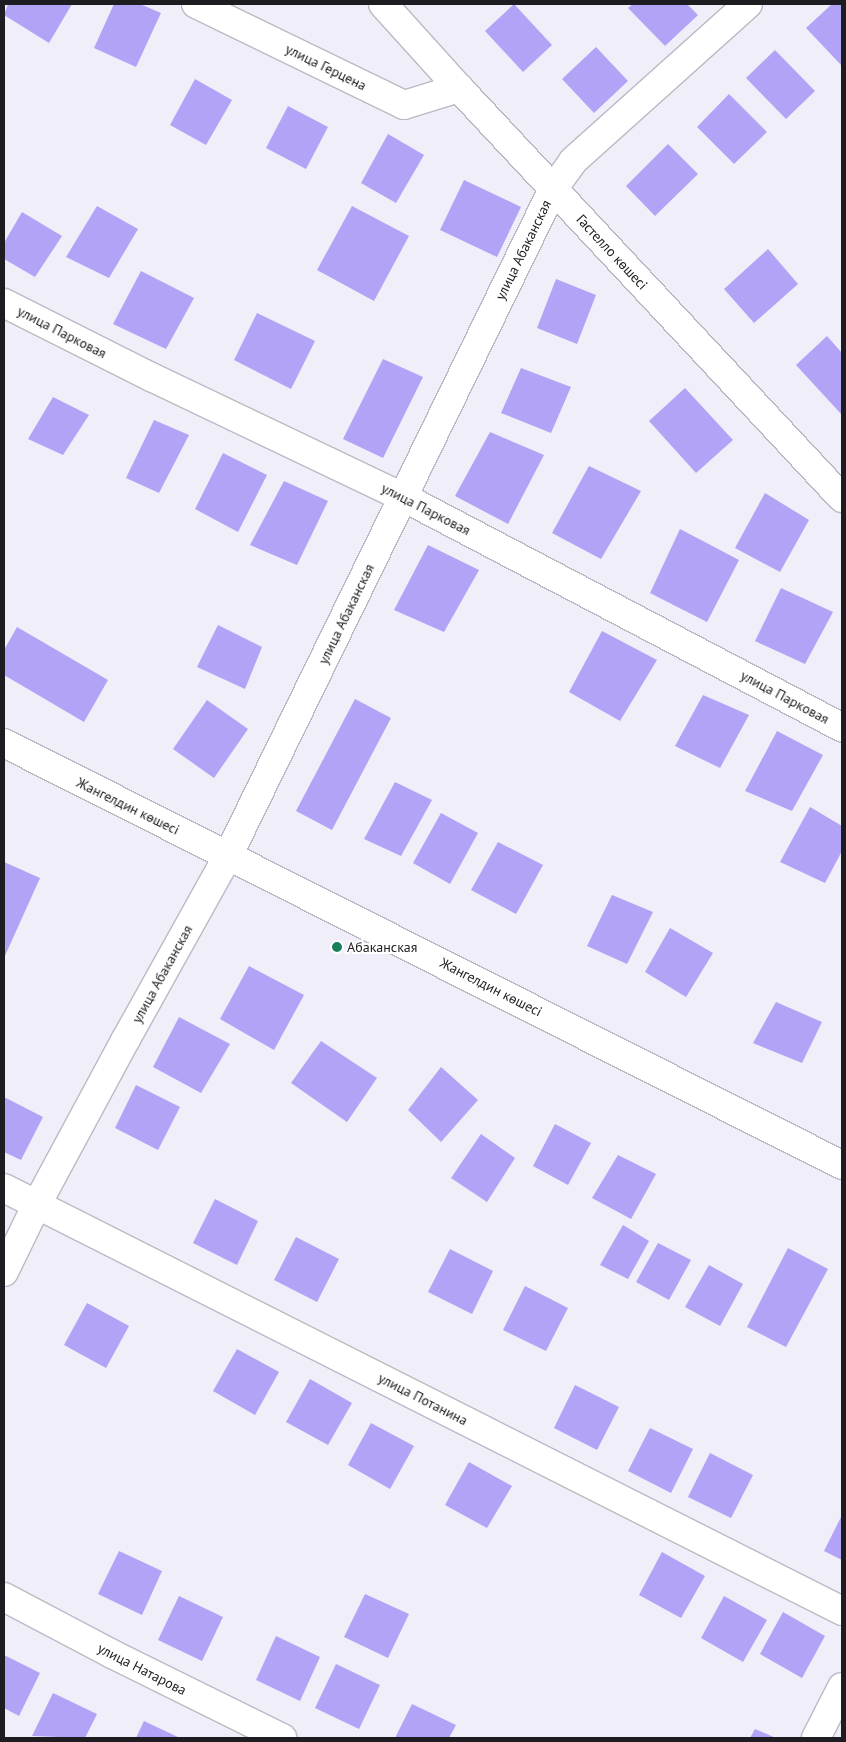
<!DOCTYPE html>
<meta charset="utf-8">
<style>
body{margin:0}
#map{position:relative;width:846px;height:1742px;overflow:hidden;background:#f0eef9;font-family:"PT Sans",sans-serif}
div>[style]{position:absolute}
[style*='--x']{left:calc(var(--x)*1px);top:calc(var(--y)*1px);width:calc(var(--w)*1px);rotate:calc(var(--a)*1deg)}
.building>*{inset:0;background:#b3a3f6}
.roads{filter:drop-shadow(1px 0 #bbbac4) drop-shadow(-1px 0 #bbbac4) drop-shadow(0 1px #bbbac4) drop-shadow(0 -1px #bbbac4)}
.minor>*{height:28px;margin:-14px;padding:0 14px;transform-origin:14px;border-radius:14px;background:#fff}
.major>*{height:28px;margin:-14px;padding:0 14px;transform-origin:14px;border-radius:14px;background:#fff}
.dots>*{width:14px;height:14px;translate:-50% -50%;box-sizing:border-box;border:2px solid #fff;border-radius:50%}
span{translate:-50% -50%;white-space:nowrap;text-align:center;line-height:1.15;-webkit-text-stroke:4px #fff;paint-order:stroke}
.street-label{font-size:14px;color:#1d1c20}
.poi-label{font-size:14px;color:#1d1c20}
.left{translate:0 -50%;text-align:left}
.frame{position:absolute;inset:0;border:5px solid #1d1c20;pointer-events:none}
</style>
<div id="map">
<div class="building">
<div style="clip-path:polygon(8px 4px,72px 4px,49px 43px,4px 15px)"></div>
<div style="clip-path:polygon(114px 4px,140px 4px,161px 13px,136px 67px,94px 48px)"></div>
<div style="clip-path:polygon(514px 4px,552px 45px,523px 72px,485px 31px)"></div>
<div style="clip-path:polygon(633px 4px,687px 4px,698px 15px,665px 46px,628px 8px)"></div>
<div style="clip-path:polygon(832px 4px,842px 4px,842px 66px,806px 28px)"></div>
<div style="clip-path:polygon(596px 47px,628px 81px,594px 113px,562px 79px)"></div>
<div style="clip-path:polygon(775px 50px,815px 91px,786px 119px,746px 78px)"></div>
<div style="clip-path:polygon(195px 79px,232px 100px,206px 145px,170px 125px)"></div>
<div style="clip-path:polygon(729px 94px,767px 132px,734px 164px,697px 127px)"></div>
<div style="clip-path:polygon(288px 106px,328px 127px,306px 169px,266px 148px)"></div>
<div style="clip-path:polygon(388px 134px,424px 155px,396px 203px,361px 183px)"></div>
<div style="clip-path:polygon(668px 144px,698px 174px,655px 216px,626px 186px)"></div>
<div style="clip-path:polygon(464px 180px,521px 207px,497px 257px,440px 230px)"></div>
<div style="clip-path:polygon(97px 206px,138px 229px,109px 278px,66px 257px)"></div>
<div style="clip-path:polygon(352px 206px,409px 236px,374px 301px,317px 270px)"></div>
<div style="clip-path:polygon(22px 212px,62px 236px,35px 277px,4px 259px,4px 243px)"></div>
<div style="clip-path:polygon(768px 249px,798px 284px,754px 323px,724px 289px)"></div>
<div style="clip-path:polygon(141px 271px,194px 298px,166px 349px,113px 324px)"></div>
<div style="clip-path:polygon(556px 279px,596px 295px,577px 344px,537px 328px)"></div>
<div style="clip-path:polygon(257px 313px,315px 341px,291px 389px,234px 360px)"></div>
<div style="clip-path:polygon(827px 336px,842px 353px,842px 415px,796px 365px)"></div>
<div style="clip-path:polygon(383px 359px,423px 377px,383px 458px,343px 439px)"></div>
<div style="clip-path:polygon(521px 368px,571px 387px,551px 433px,501px 413px)"></div>
<div style="clip-path:polygon(685px 388px,733px 440px,696px 473px,649px 421px)"></div>
<div style="clip-path:polygon(53px 397px,89px 415px,63px 455px,28px 439px)"></div>
<div style="clip-path:polygon(154px 420px,189px 435px,159px 493px,126px 478px)"></div>
<div style="clip-path:polygon(490px 432px,544px 455px,508px 524px,455px 496px)"></div>
<div style="clip-path:polygon(223px 453px,267px 475px,238px 532px,195px 509px)"></div>
<div style="clip-path:polygon(589px 466px,641px 491px,601px 559px,552px 533px)"></div>
<div style="clip-path:polygon(284px 481px,328px 501px,297px 565px,250px 545px)"></div>
<div style="clip-path:polygon(765px 493px,809px 520px,780px 572px,735px 548px)"></div>
<div style="clip-path:polygon(680px 529px,739px 560px,707px 622px,650px 593px)"></div>
<div style="clip-path:polygon(428px 545px,479px 570px,444px 632px,394px 610px)"></div>
<div style="clip-path:polygon(781px 588px,833px 612px,805px 664px,755px 641px)"></div>
<div style="clip-path:polygon(218px 625px,262px 647px,245px 689px,197px 667px)"></div>
<div style="clip-path:polygon(17px 627px,108px 680px,84px 722px,4px 675px,4px 650px)"></div>
<div style="clip-path:polygon(602px 631px,657px 660px,620px 721px,569px 692px)"></div>
<div style="clip-path:polygon(703px 695px,749px 715px,720px 768px,675px 746px)"></div>
<div style="clip-path:polygon(355px 699px,391px 718px,332px 830px,296px 811px)"></div>
<div style="clip-path:polygon(207px 700px,248px 729px,214px 778px,173px 749px)"></div>
<div style="clip-path:polygon(777px 731px,823px 755px,792px 811px,745px 791px)"></div>
<div style="clip-path:polygon(395px 782px,432px 800px,401px 856px,364px 839px)"></div>
<div style="clip-path:polygon(810px 807px,842px 826px,842px 851px,825px 883px,780px 862px)"></div>
<div style="clip-path:polygon(441px 813px,478px 833px,450px 884px,413px 863px)"></div>
<div style="clip-path:polygon(498px 842px,543px 865px,516px 914px,471px 890px)"></div>
<div style="clip-path:polygon(4px 862px,40px 878px,4px 958px)"></div>
<div style="clip-path:polygon(612px 895px,653px 912px,627px 964px,587px 946px)"></div>
<div style="clip-path:polygon(670px 928px,713px 953px,686px 997px,645px 972px)"></div>
<div style="clip-path:polygon(249px 966px,304px 995px,274px 1050px,220px 1019px)"></div>
<div style="clip-path:polygon(776px 1002px,822px 1022px,802px 1063px,753px 1043px)"></div>
<div style="clip-path:polygon(179px 1017px,230px 1044px,201px 1093px,153px 1067px)"></div>
<div style="clip-path:polygon(321px 1041px,377px 1078px,347px 1122px,291px 1083px)"></div>
<div style="clip-path:polygon(441px 1067px,478px 1100px,441px 1142px,408px 1110px)"></div>
<div style="clip-path:polygon(136px 1085px,180px 1107px,158px 1150px,115px 1128px)"></div>
<div style="clip-path:polygon(4px 1097px,43px 1117px,21px 1160px,4px 1152px)"></div>
<div style="clip-path:polygon(555px 1124px,591px 1143px,568px 1185px,533px 1166px)"></div>
<div style="clip-path:polygon(481px 1134px,515px 1158px,487px 1202px,451px 1178px)"></div>
<div style="clip-path:polygon(618px 1155px,656px 1174px,631px 1219px,592px 1198px)"></div>
<div style="clip-path:polygon(215px 1199px,258px 1221px,237px 1265px,193px 1243px)"></div>
<div style="clip-path:polygon(623px 1225px,649px 1241px,628px 1279px,600px 1265px)"></div>
<div style="clip-path:polygon(296px 1237px,339px 1259px,317px 1302px,274px 1280px)"></div>
<div style="clip-path:polygon(658px 1243px,691px 1260px,669px 1300px,636px 1282px)"></div>
<div style="clip-path:polygon(788px 1248px,828px 1269px,786px 1347px,747px 1327px)"></div>
<div style="clip-path:polygon(450px 1249px,493px 1271px,472px 1314px,428px 1292px)"></div>
<div style="clip-path:polygon(709px 1265px,743px 1284px,720px 1326px,685px 1307px)"></div>
<div style="clip-path:polygon(525px 1286px,568px 1308px,546px 1351px,503px 1330px)"></div>
<div style="clip-path:polygon(87px 1303px,129px 1326px,106px 1368px,64px 1345px)"></div>
<div style="clip-path:polygon(237px 1349px,279px 1372px,255px 1415px,213px 1391px)"></div>
<div style="clip-path:polygon(310px 1379px,352px 1403px,328px 1445px,286px 1422px)"></div>
<div style="clip-path:polygon(575px 1385px,619px 1407px,597px 1450px,554px 1428px)"></div>
<div style="clip-path:polygon(371px 1423px,414px 1446px,390px 1489px,348px 1465px)"></div>
<div style="clip-path:polygon(650px 1428px,693px 1449px,671px 1493px,628px 1471px)"></div>
<div style="clip-path:polygon(710px 1453px,753px 1475px,731px 1518px,688px 1497px)"></div>
<div style="clip-path:polygon(469px 1462px,512px 1486px,487px 1528px,445px 1505px)"></div>
<div style="clip-path:polygon(842px 1515px,842px 1560px,824px 1551px)"></div>
<div style="clip-path:polygon(119px 1551px,162px 1571px,142px 1615px,98px 1594px)"></div>
<div style="clip-path:polygon(662px 1552px,705px 1576px,681px 1618px,639px 1595px)"></div>
<div style="clip-path:polygon(365px 1594px,409px 1614px,388px 1658px,344px 1637px)"></div>
<div style="clip-path:polygon(179px 1596px,223px 1617px,202px 1661px,158px 1640px)"></div>
<div style="clip-path:polygon(724px 1596px,767px 1620px,743px 1662px,701px 1638px)"></div>
<div style="clip-path:polygon(783px 1612px,825px 1636px,802px 1678px,760px 1654px)"></div>
<div style="clip-path:polygon(276px 1636px,320px 1657px,300px 1701px,256px 1680px)"></div>
<div style="clip-path:polygon(4px 1655px,40px 1673px,19px 1716px,4px 1708px)"></div>
<div style="clip-path:polygon(336px 1664px,380px 1685px,359px 1729px,315px 1708px)"></div>
<div style="clip-path:polygon(53px 1693px,97px 1714px,85px 1738px,32px 1736px)"></div>
<div style="clip-path:polygon(412px 1704px,456px 1725px,449px 1738px,395px 1738px)"></div>
<div style="clip-path:polygon(144px 1721px,180px 1738px,136px 1738px)"></div>
<div style="clip-path:polygon(755px 1729px,776px 1738px,750px 1738px)"></div>
</div>
<div class="roads">
<div class="minor">
<div style="--x:196;--y:4;--w:231;--a:25.9"></div>
<div style="--x:404;--y:105;--w:58;--a:-17.2"></div>
<div style="--x:383;--y:4;--w:113;--a:47.9"></div>
<div style="--x:459;--y:88;--w:561;--a:46.95"></div>
<div style="--x:4;--y:303;--w:165;--a:26.7"></div>
<div style="--x:151;--y:377;--w:279;--a:25.5"></div>
<div style="--x:403;--y:497;--w:496;--a:27.7"></div>
<div style="--x:4;--y:1188;--w:939;--a:26.78"></div>
<div style="--x:4;--y:1272;--w:76;--a:-64.1"></div>
<div style="--x:37;--y:1204;--w:187;--a:-61.7"></div>
<div style="--x:126;--y:1039;--w:210;--a:-60.9"></div>
<div style="--x:228;--y:856;--w:742;--a:-64.02"></div>
<div style="--x:553;--y:189;--w:34;--a:-54"></div>
<div style="--x:573;--y:161;--w:235;--a:-41.9"></div>
<div style="--x:4;--y:1597;--w:122;--a:27.8"></div>
<div style="--x:112;--y:1654;--w:190;--a:26.3"></div>
<div style="--x:816;--y:1738;--w:57;--a:-63"></div>
</div>
<div class="major">
<div style="--x:4;--y:743;--w:938;--a:26.73"></div>
</div>
</div>
<div class="dots">
<div style="left:337px;top:947px;background:#17805b"></div>
</div>
<div class="street-label">
<span style="left:326px;top:67px;rotate:26deg">улица Герцена</span>
<span style="left:523px;top:250px;rotate:-64deg">улица Абаканская</span>
<span style="left:612px;top:252px;rotate:47deg">Гастелло көшесі</span>
<span style="left:62px;top:332px;rotate:27deg">улица Парковая</span>
<span style="left:426px;top:509px;rotate:27deg">улица Парковая</span>
<span style="left:346px;top:614px;rotate:-64deg">улица Абаканская</span>
<span style="left:785px;top:697px;rotate:28deg">улица Парковая</span>
<span style="left:128px;top:806px;rotate:26deg">Жангелдин көшесі</span>
<span style="left:162px;top:974px;rotate:-61deg">улица Абаканская</span>
<span style="left:491px;top:987px;rotate:27deg">Жангелдин көшесі</span>
<span style="left:423px;top:1399px;rotate:27deg">улица Потанина</span>
<span style="left:142px;top:1669px;rotate:27deg">улица Натарова</span>
</div>
<div class="poi-label">
<span class="left" style="left:347px;top:947px">Абаканская</span>
</div>
<div class="frame"></div>
</div>
